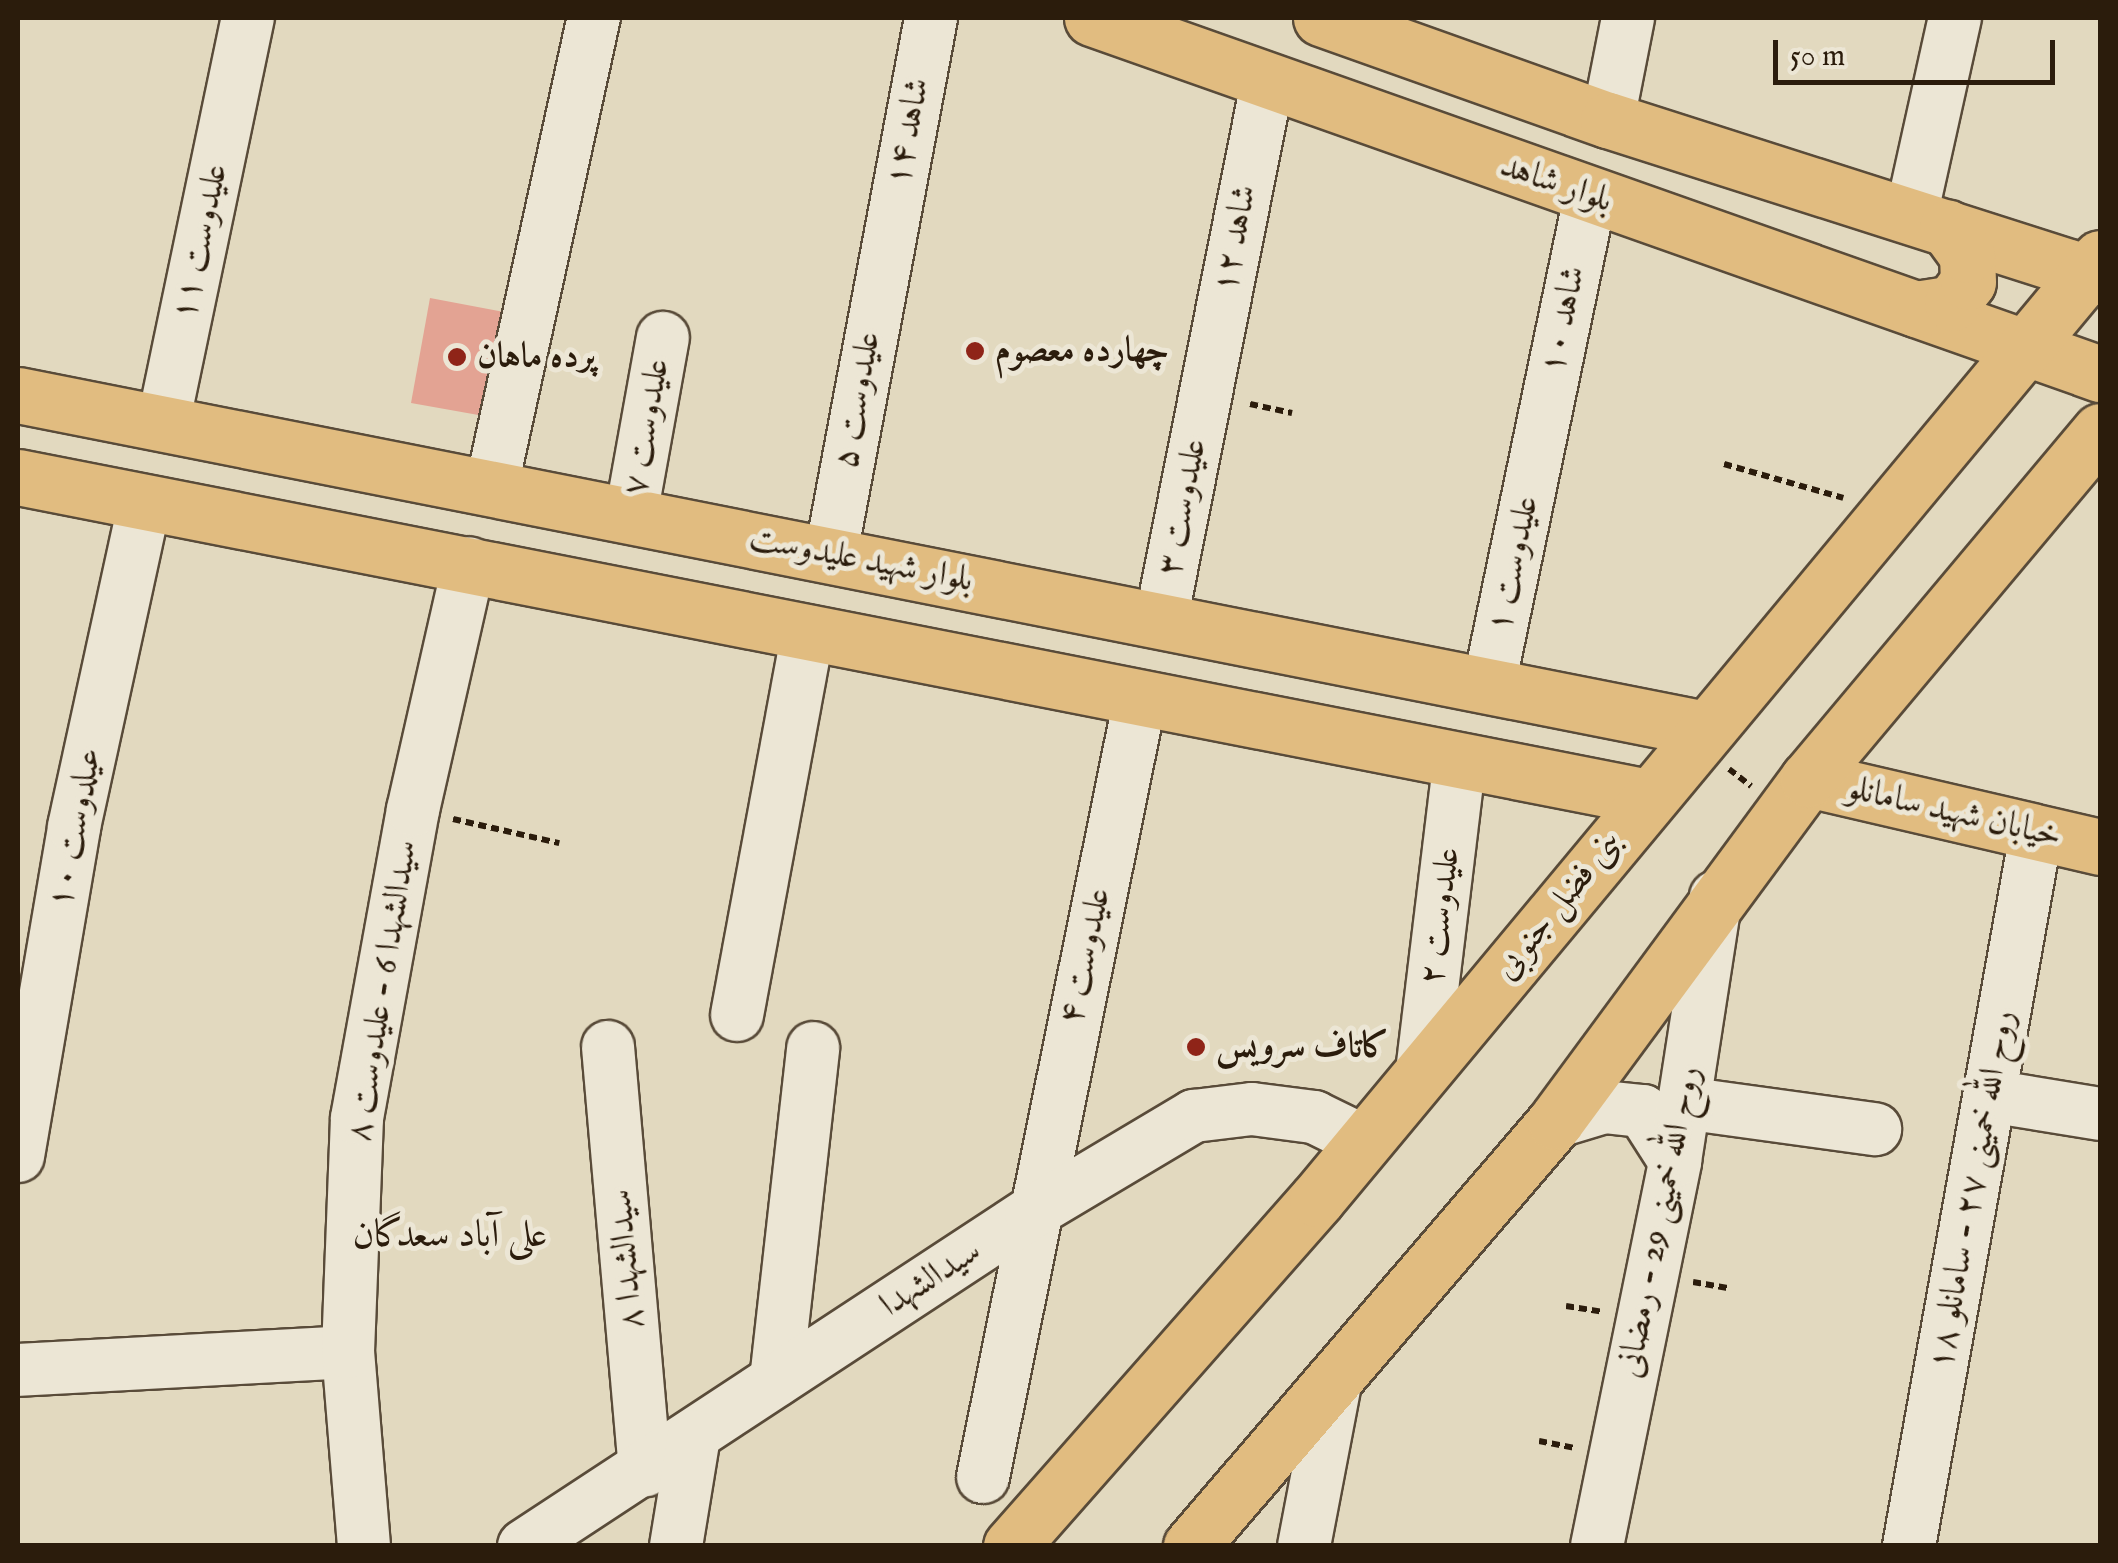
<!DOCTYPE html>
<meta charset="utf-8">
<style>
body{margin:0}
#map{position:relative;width:2118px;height:1563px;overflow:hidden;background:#e2d9bf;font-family:"IM FELL English",Amiri,serif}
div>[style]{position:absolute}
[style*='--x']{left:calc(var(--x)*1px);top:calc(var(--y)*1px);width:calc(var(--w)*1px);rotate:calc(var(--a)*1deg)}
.building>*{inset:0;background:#e3a393}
.path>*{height:6px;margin-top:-3px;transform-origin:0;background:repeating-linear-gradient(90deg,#2b1c0c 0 8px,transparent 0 13px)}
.roads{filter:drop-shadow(2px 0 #594b39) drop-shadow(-2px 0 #594b39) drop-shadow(0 2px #594b39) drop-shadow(0 -2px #594b39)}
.minor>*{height:52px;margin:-26px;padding:0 26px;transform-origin:26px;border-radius:26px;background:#ece6d5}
.major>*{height:55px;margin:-27.5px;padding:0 27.5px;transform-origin:27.5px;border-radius:27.5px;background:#e1bc80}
.dots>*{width:28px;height:28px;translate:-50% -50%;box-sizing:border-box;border:5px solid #ece6d5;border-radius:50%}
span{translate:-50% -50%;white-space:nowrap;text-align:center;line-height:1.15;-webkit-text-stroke:10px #ece6d5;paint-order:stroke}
.street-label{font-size:35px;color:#2b1c0c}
.poi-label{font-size:35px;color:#2b1c0c;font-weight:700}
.left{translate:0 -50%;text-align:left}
.neighbourhood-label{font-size:38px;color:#2b1c0c}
.frame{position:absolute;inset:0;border:20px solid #2b1c0c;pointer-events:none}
.scale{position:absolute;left:1773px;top:40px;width:282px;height:45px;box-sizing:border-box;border:5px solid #2b1c0c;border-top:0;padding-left:12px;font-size:30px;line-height:35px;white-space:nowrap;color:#2b1c0c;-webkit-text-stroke:8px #ece6d5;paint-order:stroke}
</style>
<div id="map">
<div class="building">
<div style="clip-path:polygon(430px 298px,504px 312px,484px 416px,411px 403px)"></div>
</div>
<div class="path">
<div style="--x:1250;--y:404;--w:43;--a:12.1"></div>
<div style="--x:1724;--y:464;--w:124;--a:15.9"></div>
<div style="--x:1729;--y:769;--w:28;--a:38"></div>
<div style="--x:453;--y:819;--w:109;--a:12.8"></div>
<div style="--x:1693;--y:1282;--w:35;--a:10"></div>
<div style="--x:1566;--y:1306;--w:36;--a:9"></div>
<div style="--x:1539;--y:1441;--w:36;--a:11"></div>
</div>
<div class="roads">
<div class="minor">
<div style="--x:1608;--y:120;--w:104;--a:-78.9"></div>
<div style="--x:1911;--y:216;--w:203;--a:-77.5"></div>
<div style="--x:163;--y:424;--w:415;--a:-78.2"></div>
<div style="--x:491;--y:489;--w:482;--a:-77.7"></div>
<div style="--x:631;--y:515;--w:180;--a:-79.8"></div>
<div style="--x:831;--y:554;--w:545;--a:-79.43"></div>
<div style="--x:1161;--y:620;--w:546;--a:-78.81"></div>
<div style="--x:1489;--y:685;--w:499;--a:-78.3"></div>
<div style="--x:737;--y:1015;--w:390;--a:-79.5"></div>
<div style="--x:608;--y:1047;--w:425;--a:85"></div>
<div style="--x:1422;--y:1072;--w:314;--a:-83.1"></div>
<div style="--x:1990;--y:1096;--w:111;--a:9.3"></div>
<div style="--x:1684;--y:1103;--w:193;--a:7.8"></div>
<div style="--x:1555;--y:1122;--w:51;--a:-17"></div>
<div style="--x:1604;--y:1107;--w:39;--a:6"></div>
<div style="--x:1643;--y:1111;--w:59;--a:57.4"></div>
<div style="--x:18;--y:1156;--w:334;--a:-80.3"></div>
<div style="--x:74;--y:827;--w:333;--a:-77.7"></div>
<div style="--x:18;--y:1370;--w:330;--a:-3.1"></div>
<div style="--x:776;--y:1380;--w:334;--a:-83.6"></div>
<div style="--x:983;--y:1477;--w:794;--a:-78.59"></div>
<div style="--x:364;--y:1546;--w:195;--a:-94.7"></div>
<div style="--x:348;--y:1352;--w:234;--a:-87.8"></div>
<div style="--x:357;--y:1118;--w:313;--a:-79.7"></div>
<div style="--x:413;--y:810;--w:253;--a:-77.2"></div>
<div style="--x:524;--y:1546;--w:607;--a:-33.3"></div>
<div style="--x:1031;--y:1213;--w:190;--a:-30.8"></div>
<div style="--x:1194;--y:1116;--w:58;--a:-6.9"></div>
<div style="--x:1252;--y:1109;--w:63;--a:7.4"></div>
<div style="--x:1314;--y:1117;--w:57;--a:26.1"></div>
<div style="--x:676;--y:1546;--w:111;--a:-80.7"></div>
<div style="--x:1304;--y:1546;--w:170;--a:-79.2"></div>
<div style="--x:1597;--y:1546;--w:393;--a:-78.5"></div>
<div style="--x:1675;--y:1161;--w:267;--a:-81.2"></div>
<div style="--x:1909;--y:1546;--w:723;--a:-79.89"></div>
</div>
<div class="major">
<div style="--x:1092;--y:18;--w:1069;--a:19.45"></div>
<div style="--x:1321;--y:18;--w:305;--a:19.6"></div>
<div style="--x:1608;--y:120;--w:516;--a:17.7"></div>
<div style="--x:1916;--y:309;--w:36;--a:-9"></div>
<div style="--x:1952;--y:303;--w:26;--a:-53"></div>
<div style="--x:1968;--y:282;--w:27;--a:-92"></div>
<div style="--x:1967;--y:255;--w:34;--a:-126"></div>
<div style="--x:18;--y:395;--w:1720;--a:11.2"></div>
<div style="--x:18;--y:477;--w:1661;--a:11.11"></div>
<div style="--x:1808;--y:779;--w:300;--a:13.1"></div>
<div style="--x:1011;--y:1546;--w:463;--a:-48.6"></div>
<div style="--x:1317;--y:1199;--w:1224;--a:-50.24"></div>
<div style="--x:1191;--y:1546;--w:559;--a:-49.35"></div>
<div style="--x:1555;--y:1122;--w:426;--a:-53.6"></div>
<div style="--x:1808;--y:779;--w:454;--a:-50"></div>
</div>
</div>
<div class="dots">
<div style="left:975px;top:351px;background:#8f2418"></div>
<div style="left:457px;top:357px;background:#8f2418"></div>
<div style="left:1196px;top:1047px;background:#8f2418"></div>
</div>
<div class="street-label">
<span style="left:909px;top:132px;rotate:-79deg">شاهد ۱۴</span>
<span style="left:1556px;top:184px;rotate:19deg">بلوار شاهد</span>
<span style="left:1236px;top:239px;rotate:-79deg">شاهد ۱۲</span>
<span style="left:201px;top:242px;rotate:-78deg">علیدوست ۱۱</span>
<span style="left:1564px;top:320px;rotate:-78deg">شاهد ۱۰</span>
<span style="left:858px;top:400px;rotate:-80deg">علیدوست ۵</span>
<span style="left:647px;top:427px;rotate:-80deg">علیدوست ۷</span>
<span style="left:1183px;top:507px;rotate:-79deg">علیدوست ۳</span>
<span style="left:861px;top:560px;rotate:11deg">بلوار شهید علیدوست</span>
<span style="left:1514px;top:564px;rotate:-78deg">علیدوست ۱</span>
<span style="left:1954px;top:813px;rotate:13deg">خیابان شهید سامانلو</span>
<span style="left:76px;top:828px;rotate:-79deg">عیلدوست ۱۰</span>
<span style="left:1559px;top:905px;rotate:-51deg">بنی فضل جنوبی</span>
<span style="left:1441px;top:916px;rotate:-83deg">علیدوست ۲</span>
<span style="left:1086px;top:956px;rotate:-78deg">علیدوست ۴</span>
<span style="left:383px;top:991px;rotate:-81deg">سیدالشهدا 6 - علیدوست ۸</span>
<span style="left:1973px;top:1190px;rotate:-80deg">روح الله خمینی ۲۷ - سامانلو ۱۸</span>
<span style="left:1660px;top:1222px;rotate:-79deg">روح الله خمینی 29 - رمضانی</span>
<span style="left:627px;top:1259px;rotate:-95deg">سیدالشهدا ۸</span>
<span style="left:931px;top:1279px;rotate:-33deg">سیدالشهدا</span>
</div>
<div class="poi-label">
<span class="left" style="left:995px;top:351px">چهارده معصوم</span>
<span class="left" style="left:477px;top:357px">پرده ماهان</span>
<span class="left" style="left:1216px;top:1047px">کاتاف سرویس</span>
</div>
<div class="neighbourhood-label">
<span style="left:450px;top:1237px">علی آباد سعدگان</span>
</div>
<div class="frame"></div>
<div class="scale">50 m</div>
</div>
